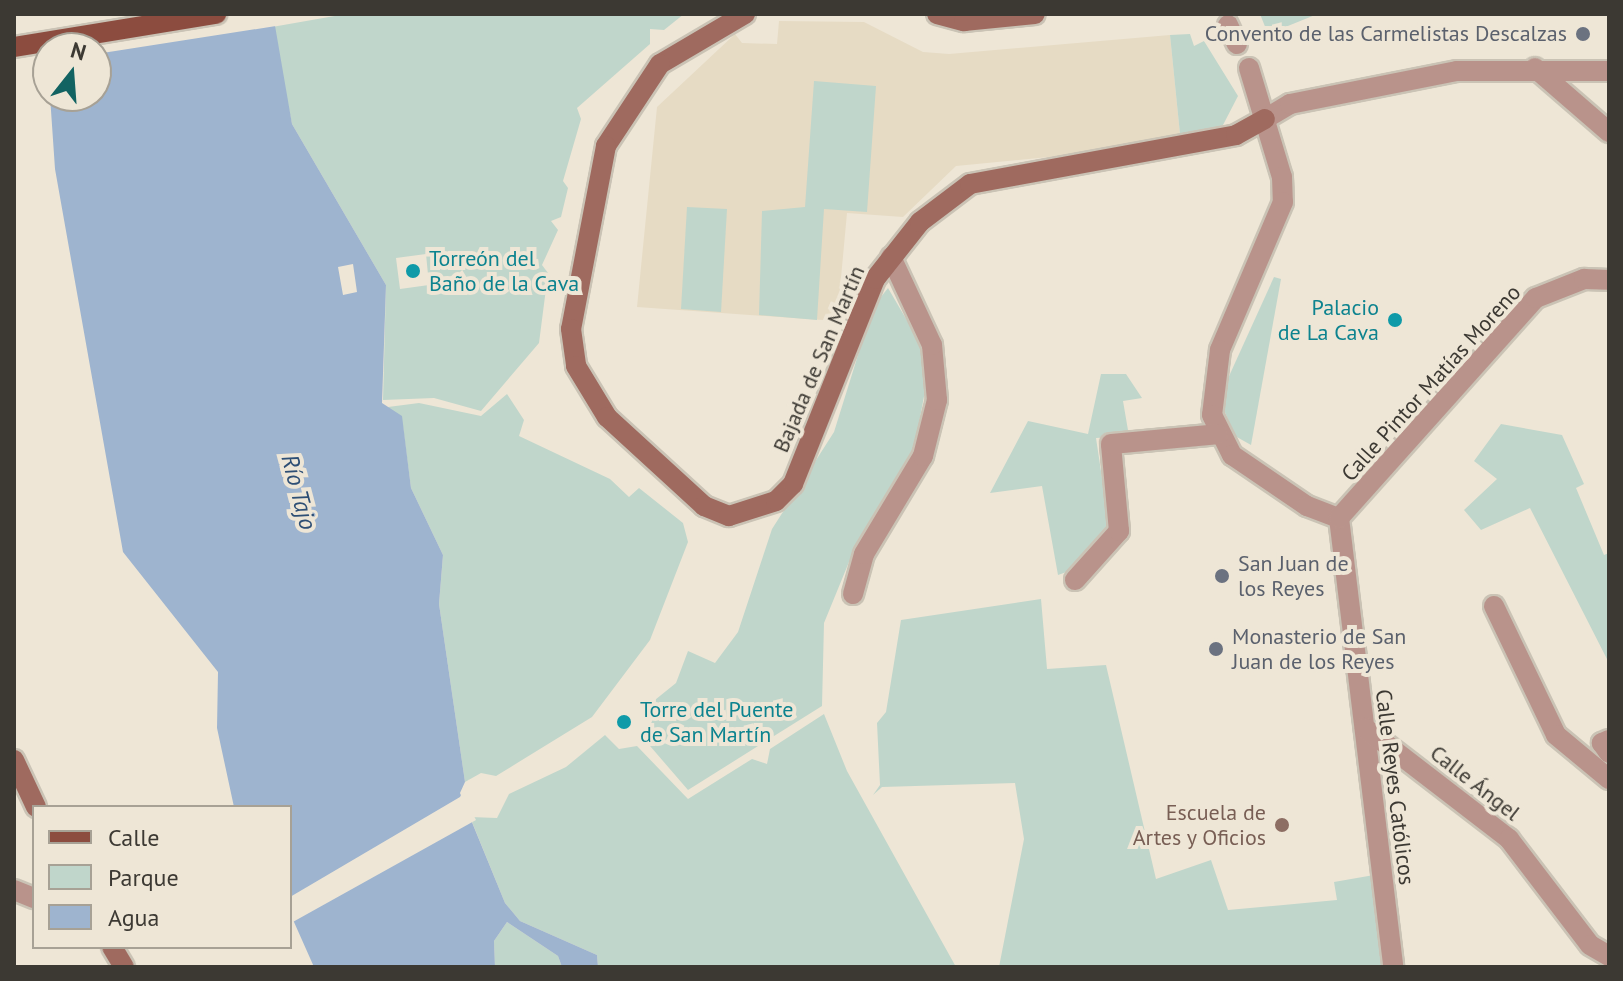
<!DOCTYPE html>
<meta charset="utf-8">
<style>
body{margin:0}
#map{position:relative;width:1623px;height:981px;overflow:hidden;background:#eee6d6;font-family:"PT Sans",sans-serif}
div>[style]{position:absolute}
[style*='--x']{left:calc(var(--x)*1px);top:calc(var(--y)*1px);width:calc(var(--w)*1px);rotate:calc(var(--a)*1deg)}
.built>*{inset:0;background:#e6dbc4}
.green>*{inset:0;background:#c0d6cb}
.water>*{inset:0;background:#9eb4cf}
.pier>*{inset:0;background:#eee6d6}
.roads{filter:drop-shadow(2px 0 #cac3b5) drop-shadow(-2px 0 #cac3b5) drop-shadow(0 2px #cac3b5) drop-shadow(0 -2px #cac3b5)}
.street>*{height:20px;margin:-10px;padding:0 10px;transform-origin:10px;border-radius:10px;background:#b9938b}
.secondary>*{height:20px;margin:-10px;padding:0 10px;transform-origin:10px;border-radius:10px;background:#9f6a5f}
.primary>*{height:20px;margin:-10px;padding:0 10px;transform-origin:10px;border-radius:10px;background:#8c4c3f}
.dots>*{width:22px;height:22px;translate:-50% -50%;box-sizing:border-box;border:4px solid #eee6d6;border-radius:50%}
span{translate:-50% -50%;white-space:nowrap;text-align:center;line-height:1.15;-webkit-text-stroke:8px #eee6d6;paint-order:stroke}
.worship-label{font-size:22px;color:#5b616d}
.right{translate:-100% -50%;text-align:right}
.left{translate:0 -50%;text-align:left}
.culture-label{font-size:22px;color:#0d838f}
.street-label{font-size:22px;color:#3c3933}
.education-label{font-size:22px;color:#785e54}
.water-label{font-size:24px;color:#2e4f75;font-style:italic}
.frame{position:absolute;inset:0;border:16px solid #3c3933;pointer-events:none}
.legend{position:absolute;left:32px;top:805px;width:260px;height:144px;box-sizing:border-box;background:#eee6d6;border:2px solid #a7a195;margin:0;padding:10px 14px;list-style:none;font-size:24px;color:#3c3933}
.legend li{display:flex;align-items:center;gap:16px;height:40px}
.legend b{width:40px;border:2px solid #a7a195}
.north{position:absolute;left:32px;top:32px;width:80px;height:80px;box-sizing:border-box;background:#eee6d6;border:2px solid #a7a195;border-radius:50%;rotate:17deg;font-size:22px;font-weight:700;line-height:32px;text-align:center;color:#3c3933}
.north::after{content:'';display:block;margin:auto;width:28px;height:36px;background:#126362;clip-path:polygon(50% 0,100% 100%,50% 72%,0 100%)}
</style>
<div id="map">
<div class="built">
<div style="clip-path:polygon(779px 21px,864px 22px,923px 52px,949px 54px,1170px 35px,1181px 144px,956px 166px,903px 217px,847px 213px,837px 321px,637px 307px,657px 107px,735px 34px,742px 43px,777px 44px)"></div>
</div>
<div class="green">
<div style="clip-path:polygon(evenodd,346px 14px,684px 14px,664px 30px,650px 29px,650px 44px,577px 108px,581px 119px,563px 181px,568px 188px,561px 217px,551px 221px,558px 230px,542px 265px,548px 273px,539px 343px,481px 411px,434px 398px,383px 400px,386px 285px,292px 124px,272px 27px,346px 14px,426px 254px,429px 285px,400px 289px,396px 258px,426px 254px)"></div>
<div style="clip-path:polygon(1260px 14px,1314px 14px,1315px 15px,1268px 34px)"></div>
<div style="clip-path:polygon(1190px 34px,1194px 46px,1204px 41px,1238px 96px,1223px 125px,1181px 144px,1170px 35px)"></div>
<div style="clip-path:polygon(814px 81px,876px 86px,867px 212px,824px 209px,817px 320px,759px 315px,762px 211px,805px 207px)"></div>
<div style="clip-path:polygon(687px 207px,727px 209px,721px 312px,681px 309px)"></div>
<div style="clip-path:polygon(1274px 277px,1281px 279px,1251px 445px,1235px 436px,1224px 410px,1225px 385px)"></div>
<div style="clip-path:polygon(888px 288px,919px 341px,926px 386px,914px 449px,849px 562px,824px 623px,822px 706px,688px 790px,644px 739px,653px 719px,645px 708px,676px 683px,688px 651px,715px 663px,738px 632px,772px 529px,834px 432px,873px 307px)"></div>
<div style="clip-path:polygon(1101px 374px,1126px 374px,1142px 398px,1123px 401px,1129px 436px,1096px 438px,1110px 531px,1075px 569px,1058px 575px,1042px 486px,990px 493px,1028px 421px,1088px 434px)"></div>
<div style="clip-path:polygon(507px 394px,524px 420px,519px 436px,610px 479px,629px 497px,639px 488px,683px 523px,688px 542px,650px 640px,592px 717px,496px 776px,481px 773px,465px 782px,439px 604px,443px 555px,411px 488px,403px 427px,388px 407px,419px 403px,481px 416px)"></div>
<div style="clip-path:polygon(1501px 424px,1562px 435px,1584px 484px,1576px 488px,1604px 555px,1609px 553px,1609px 663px,1530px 508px,1481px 530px,1464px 510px,1497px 479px,1474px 461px)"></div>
<div style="clip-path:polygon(1041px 599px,1047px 669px,1106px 665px,1156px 879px,1211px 860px,1228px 910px,1337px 900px,1334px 882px,1374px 875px,1386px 967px,999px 967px,1024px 839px,1015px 783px,882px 787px,873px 795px,880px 785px,877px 723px,886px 712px,901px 620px)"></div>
<div style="clip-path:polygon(824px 714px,847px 771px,956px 967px,598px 967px,597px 955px,520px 921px,505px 903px,470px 817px,497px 818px,509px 794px,566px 767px,605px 735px,619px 749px,637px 746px,688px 799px,752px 759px,767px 764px,770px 749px)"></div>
<div style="clip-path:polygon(507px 922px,558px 956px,562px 967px,495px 967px,494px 941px)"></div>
</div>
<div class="water">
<div style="clip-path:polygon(evenodd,44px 14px,273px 14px,292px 124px,386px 285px,382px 403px,402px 416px,411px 488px,443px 555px,439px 604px,465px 782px,460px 793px,505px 903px,520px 921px,597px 955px,598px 967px,562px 967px,558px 956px,507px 922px,494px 941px,495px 967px,314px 967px,290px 913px,290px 807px,234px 807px,217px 728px,218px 672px,123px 552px,55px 169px,50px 96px,96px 96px,96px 48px,48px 48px,48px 68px,44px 14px,353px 264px,357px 292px,343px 295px,338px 267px,353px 264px)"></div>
</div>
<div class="pier">
<div style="clip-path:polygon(40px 14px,277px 14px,276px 26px,96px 54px,96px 48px,48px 48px,44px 62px)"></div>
<div style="clip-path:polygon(469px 779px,464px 796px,476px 820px,291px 923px,290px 897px,460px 797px)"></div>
</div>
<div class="roads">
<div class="street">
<div style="--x:1228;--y:25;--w:21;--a:65"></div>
<div style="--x:1249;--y:68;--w:114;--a:73.2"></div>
<div style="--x:1282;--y:177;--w:25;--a:88"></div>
<div style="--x:1283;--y:202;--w:161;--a:113.1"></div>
<div style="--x:1220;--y:350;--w:65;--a:97"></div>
<div style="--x:1212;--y:415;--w:45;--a:63.4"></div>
<div style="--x:1232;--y:455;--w:91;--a:34.2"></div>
<div style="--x:1307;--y:506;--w:34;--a:21"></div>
<div style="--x:1535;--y:68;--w:98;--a:40.9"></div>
<div style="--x:1265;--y:119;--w:29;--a:-31"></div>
<div style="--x:1290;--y:104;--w:170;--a:-11.2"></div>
<div style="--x:1457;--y:71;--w:152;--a:0"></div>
<div style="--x:1339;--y:518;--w:452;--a:83.1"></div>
<div style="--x:1339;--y:518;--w:295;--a:-48.2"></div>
<div style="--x:1536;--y:298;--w:52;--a:-21.6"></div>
<div style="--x:1584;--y:279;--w:25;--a:2"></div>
<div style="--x:1075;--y:580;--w:66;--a:-48.1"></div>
<div style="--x:1119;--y:531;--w:87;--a:-95.3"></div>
<div style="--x:1111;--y:444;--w:107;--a:-5.3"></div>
<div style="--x:853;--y:594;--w:41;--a:-74.6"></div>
<div style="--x:864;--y:554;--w:114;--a:-59"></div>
<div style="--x:923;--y:456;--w:58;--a:-76"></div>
<div style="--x:937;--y:400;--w:55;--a:-95.2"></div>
<div style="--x:932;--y:345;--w:97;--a:-115"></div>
<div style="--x:1494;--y:606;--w:143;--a:64.3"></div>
<div style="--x:1556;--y:735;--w:69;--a:39.7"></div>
<div style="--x:1365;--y:728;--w:182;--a:37.6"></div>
<div style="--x:1509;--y:839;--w:133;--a:52.6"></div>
<div style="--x:1590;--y:945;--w:22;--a:30"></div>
<div style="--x:1609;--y:740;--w:8;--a:157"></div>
<div style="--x:1602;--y:743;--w:12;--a:55"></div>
<div style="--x:14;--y:890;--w:22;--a:22"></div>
</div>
<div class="secondary">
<div style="--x:745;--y:14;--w:99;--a:149.5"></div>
<div style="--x:660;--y:64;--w:98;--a:123.4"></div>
<div style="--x:606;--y:146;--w:186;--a:100.8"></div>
<div style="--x:571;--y:329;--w:37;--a:82"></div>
<div style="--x:576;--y:366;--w:60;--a:58.7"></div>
<div style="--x:607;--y:417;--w:132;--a:42.5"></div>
<div style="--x:704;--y:506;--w:27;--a:22"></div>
<div style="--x:729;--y:516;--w:49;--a:-17.7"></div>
<div style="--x:776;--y:501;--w:24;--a:-45"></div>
<div style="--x:793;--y:484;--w:221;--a:-68.2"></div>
<div style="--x:875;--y:279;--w:73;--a:-51.7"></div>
<div style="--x:920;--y:222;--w:63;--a:-37.2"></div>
<div style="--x:970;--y:184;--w:270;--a:-10.4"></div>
<div style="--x:1236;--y:135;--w:33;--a:-29"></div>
<div style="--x:937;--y:14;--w:28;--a:15"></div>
<div style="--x:964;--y:21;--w:71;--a:-5.6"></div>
<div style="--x:14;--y:760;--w:52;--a:64.9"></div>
<div style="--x:112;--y:947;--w:23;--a:59"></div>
</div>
<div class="primary">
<div style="--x:14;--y:47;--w:205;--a:-9.3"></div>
</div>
</div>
<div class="dots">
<div style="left:1583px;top:34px;background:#6b7280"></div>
<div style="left:413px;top:271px;background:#0f9aa8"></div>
<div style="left:1395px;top:320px;background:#0f9aa8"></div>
<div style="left:1222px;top:576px;background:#6b7280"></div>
<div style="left:1216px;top:649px;background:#6b7280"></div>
<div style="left:624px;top:722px;background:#0f9aa8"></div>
<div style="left:1282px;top:825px;background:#8d6e63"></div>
</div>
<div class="worship-label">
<span class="right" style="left:1567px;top:34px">Convento de las Carmelistas Descalzas</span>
<span class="left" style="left:1238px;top:576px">San Juan de<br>los Reyes</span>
<span class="left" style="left:1232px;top:649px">Monasterio de San<br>Juan de los Reyes</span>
</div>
<div class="culture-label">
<span class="left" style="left:429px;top:271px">Torreón del<br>Baño de la Cava</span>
<span class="right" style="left:1379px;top:320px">Palacio<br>de La Cava</span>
<span class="left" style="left:640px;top:722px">Torre del Puente<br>de San Martín</span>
</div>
<div class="street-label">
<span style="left:819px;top:359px;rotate:-67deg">Bajada de San Martín</span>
<span style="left:1431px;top:383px;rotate:-48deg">Calle Pintor Matías Moreno</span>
<span style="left:1475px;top:783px;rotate:38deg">Calle Ángel</span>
<span style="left:1395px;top:787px;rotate:83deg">Calle Reyes Católicos</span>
</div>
<div class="education-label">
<span class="right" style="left:1266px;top:825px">Escuela de<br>Artes y Oficios</span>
</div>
<div class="water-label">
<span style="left:299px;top:492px;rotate:75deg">Río Tajo</span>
</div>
<div class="frame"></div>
<ul class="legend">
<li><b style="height:10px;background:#8c4c3f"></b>Calle</li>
<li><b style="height:22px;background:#c0d6cb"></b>Parque</li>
<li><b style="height:22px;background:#9eb4cf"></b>Agua</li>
</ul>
<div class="north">N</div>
</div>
